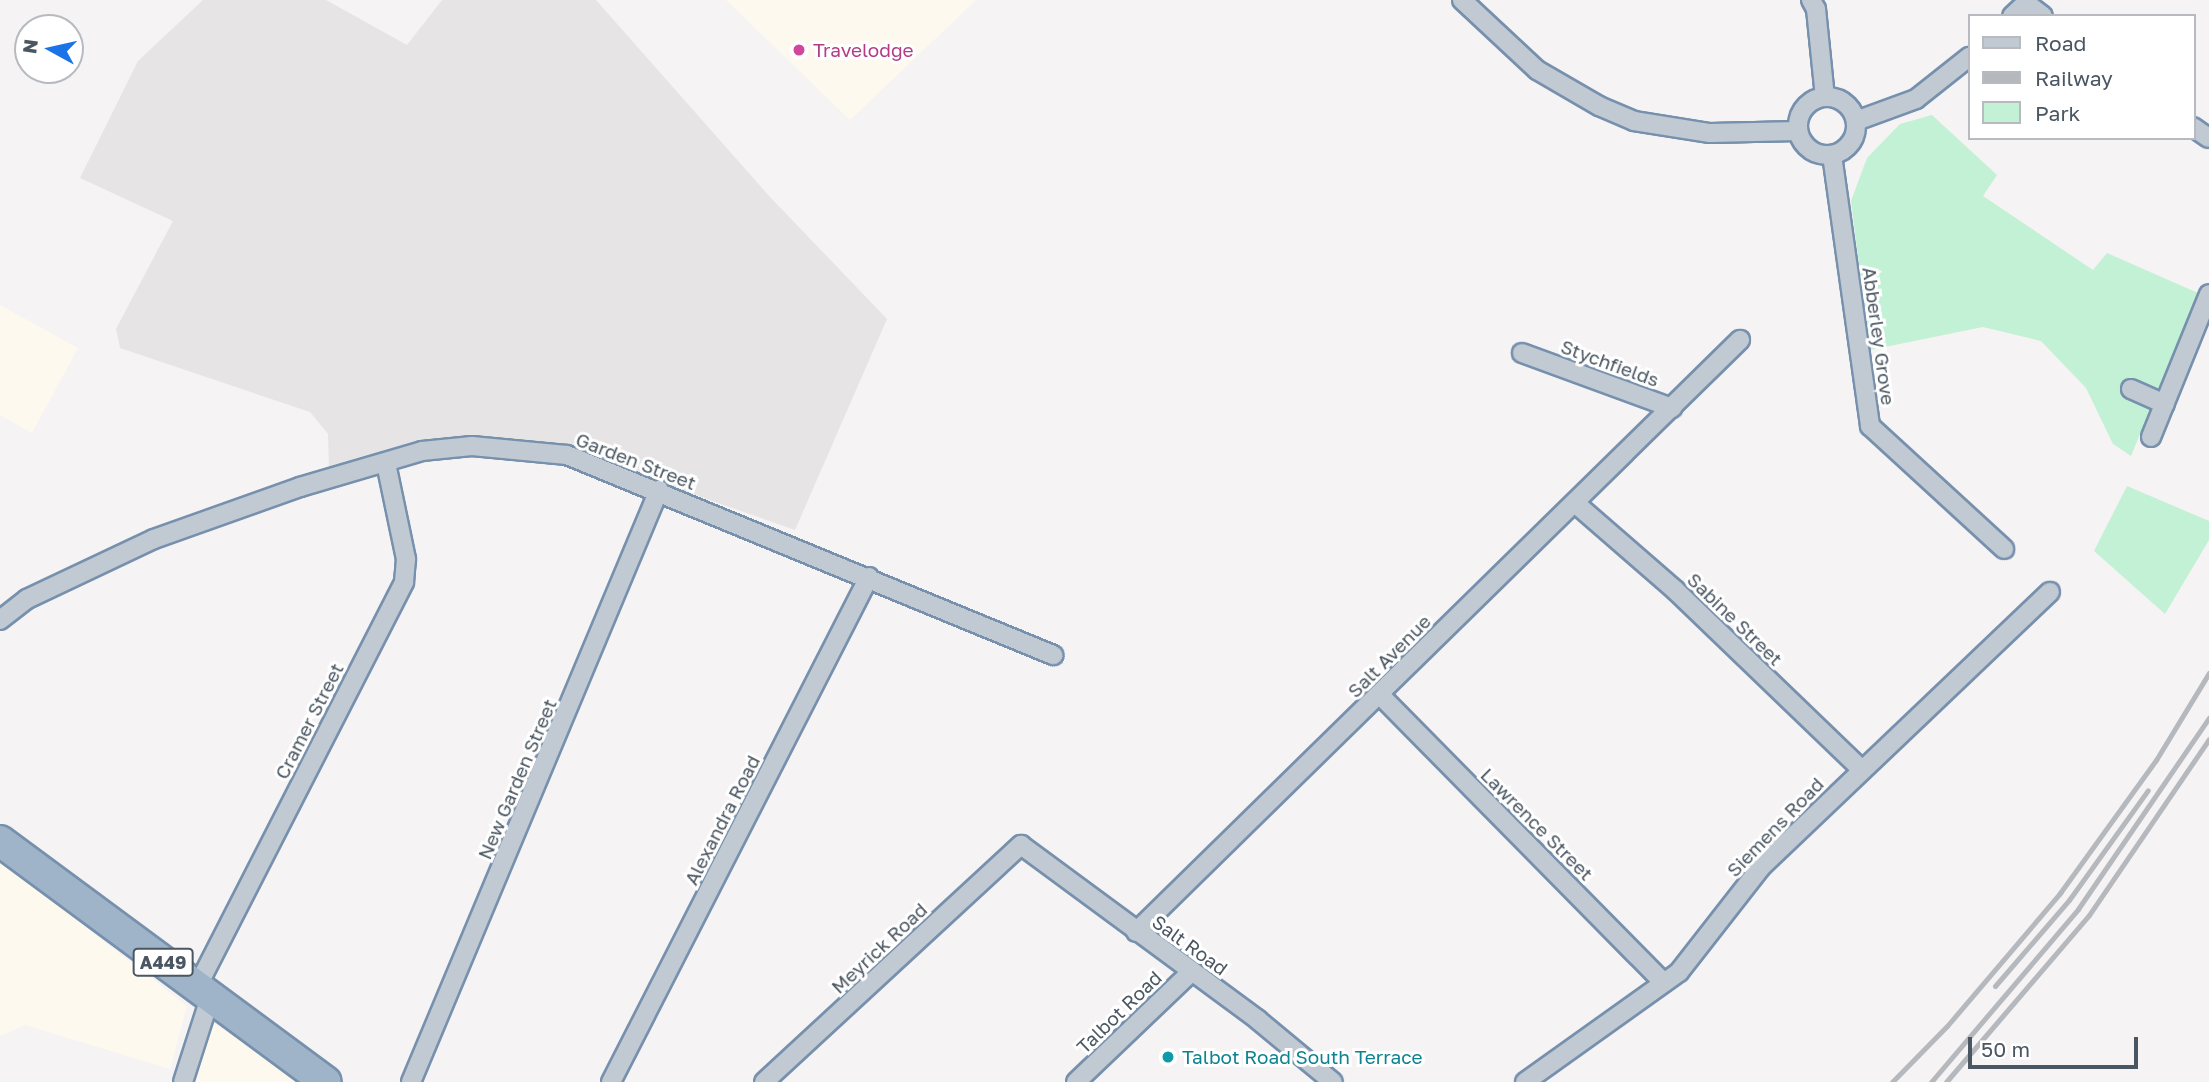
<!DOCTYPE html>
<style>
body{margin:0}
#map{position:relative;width:2209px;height:1082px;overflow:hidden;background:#f5f3f3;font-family:"Golos Text",sans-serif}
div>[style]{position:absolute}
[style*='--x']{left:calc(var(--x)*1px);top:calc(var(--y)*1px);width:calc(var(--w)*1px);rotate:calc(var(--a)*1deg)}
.commercial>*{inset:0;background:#fdf9ef}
.education>*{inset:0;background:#e6e4e5}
.green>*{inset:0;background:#c3f1d5}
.roads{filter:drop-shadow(2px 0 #7690ad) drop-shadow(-2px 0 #7690ad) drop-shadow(0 2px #7690ad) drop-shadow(0 -2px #7690ad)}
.minor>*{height:18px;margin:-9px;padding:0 9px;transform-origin:9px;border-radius:9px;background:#c1cad2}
.minor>.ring{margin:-9px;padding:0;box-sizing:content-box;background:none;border:18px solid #c1cad2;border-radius:50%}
.trunk>*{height:30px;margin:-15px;padding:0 15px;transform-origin:15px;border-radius:15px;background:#9fb4c9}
.rail>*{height:5px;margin:-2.5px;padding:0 2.5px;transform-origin:2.5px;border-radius:2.5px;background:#b5b8bd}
.dots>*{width:19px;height:19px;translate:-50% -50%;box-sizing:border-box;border:4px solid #fff;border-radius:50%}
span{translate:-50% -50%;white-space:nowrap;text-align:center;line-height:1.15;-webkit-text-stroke:6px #fff;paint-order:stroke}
.shield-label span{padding:2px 5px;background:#fff;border:2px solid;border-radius:5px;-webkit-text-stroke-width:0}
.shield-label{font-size:18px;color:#4a5661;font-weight:700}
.hotel-label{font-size:19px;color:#b23c85}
.left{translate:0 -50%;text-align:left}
.street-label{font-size:19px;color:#4a5661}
.culture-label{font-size:19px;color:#0d838f}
.legend{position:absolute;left:1968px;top:14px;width:228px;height:126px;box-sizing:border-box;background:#fff;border:2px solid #b7bbc0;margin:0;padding:9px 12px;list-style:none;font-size:21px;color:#4a5661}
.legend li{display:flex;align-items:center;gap:14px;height:35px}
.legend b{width:35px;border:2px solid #b7bbc0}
.north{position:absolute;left:14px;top:14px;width:70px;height:70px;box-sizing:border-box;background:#fff;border:2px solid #b7bbc0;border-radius:50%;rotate:278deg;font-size:19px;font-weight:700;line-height:28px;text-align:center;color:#4a5661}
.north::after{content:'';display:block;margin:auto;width:24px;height:32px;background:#1a73e8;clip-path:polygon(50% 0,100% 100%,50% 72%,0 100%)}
.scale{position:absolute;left:1968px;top:1037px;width:170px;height:32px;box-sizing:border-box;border:4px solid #4a5661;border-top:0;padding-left:9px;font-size:21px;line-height:24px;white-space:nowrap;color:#4a5661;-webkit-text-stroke:5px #fff;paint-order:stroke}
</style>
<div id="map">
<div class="commercial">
<div style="clip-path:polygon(726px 0,976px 0,850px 120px)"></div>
<div style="clip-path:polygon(0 305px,78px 348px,32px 433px,0 415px)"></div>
<div style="clip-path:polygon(0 860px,187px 1006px,170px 1069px,25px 1025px,0 1036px)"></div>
<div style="clip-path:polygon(212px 1022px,301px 1082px,196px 1082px)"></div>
</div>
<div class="education">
<div style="clip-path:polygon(203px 0,326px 0,407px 45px,442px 0,596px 0,770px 197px,887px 319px,795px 530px,573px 452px,485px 437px,410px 445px,329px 468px,328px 434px,310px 412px,120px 348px,116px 329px,173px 221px,80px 178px,138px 61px)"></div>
</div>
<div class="green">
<div style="clip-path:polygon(1932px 115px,1997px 175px,1983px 196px,2093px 270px,2107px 253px,2198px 293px,2131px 456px,2113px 444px,2086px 388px,2041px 341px,1983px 327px,1870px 350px,1851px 201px,1867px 158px,1900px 124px)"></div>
<div style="clip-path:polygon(2127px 486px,2209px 521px,2209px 540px,2165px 614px,2094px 551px)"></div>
</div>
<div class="roads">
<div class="minor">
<div style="--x:1462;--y:0;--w:103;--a:43"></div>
<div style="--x:1537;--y:70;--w:72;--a:30.1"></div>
<div style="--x:1599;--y:106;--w:38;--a:23"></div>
<div style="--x:1634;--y:121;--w:77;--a:9"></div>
<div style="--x:1710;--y:133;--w:88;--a:-1.3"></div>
<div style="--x:1811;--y:0;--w:10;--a:61"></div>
<div style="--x:1816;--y:9;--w:88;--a:84.2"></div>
<div style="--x:2012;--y:16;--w:19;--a:-43"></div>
<div style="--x:2026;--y:3;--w:21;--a:37"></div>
<div class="ring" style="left:1798px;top:97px;width:40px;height:40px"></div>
<div style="--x:1856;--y:121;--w:64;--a:-20.1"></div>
<div style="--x:1916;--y:99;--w:68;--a:-38.4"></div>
<div style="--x:2193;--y:127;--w:19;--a:35"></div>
<div style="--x:1832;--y:155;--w:274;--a:82"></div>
<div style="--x:1870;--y:426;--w:182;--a:42.5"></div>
<div style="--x:1522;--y:353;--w:160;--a:20.1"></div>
<div style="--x:2131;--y:389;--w:37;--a:24"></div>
<div style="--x:2151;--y:437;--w:154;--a:-67.9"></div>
<div style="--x:1575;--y:503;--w:133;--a:41"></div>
<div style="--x:1675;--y:590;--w:258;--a:43.9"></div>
<div style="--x:0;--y:620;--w:34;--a:-38"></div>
<div style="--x:27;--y:599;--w:140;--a:-25.3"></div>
<div style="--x:154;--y:539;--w:155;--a:-19.6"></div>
<div style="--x:300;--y:487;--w:127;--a:-16.4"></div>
<div style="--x:422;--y:451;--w:50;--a:-5.7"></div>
<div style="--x:472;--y:446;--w:95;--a:5.4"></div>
<div style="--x:567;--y:455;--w:526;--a:22.37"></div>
<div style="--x:1380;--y:695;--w:404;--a:45.4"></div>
<div style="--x:1136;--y:932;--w:846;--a:-44.43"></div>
<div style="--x:197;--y:987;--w:455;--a:-62.9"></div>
<div style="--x:404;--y:582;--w:23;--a:-85"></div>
<div style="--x:406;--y:559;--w:98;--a:-101.8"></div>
<div style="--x:183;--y:1082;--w:88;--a:-72.2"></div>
<div style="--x:411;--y:1082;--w:642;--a:-67.27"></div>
<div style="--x:611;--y:1082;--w:567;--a:-62.94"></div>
<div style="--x:764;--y:1082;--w:350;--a:-42.7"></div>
<div style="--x:1021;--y:845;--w:295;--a:36.4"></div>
<div style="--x:1258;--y:1020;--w:97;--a:39.6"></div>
<div style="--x:1076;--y:1082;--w:159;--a:-43.7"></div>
<div style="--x:1525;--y:1082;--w:189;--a:-35.5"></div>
<div style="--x:1679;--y:972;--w:133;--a:-52"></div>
<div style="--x:1761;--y:867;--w:399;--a:-43.6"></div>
</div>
<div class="trunk">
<div style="--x:0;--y:841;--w:405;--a:36.5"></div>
</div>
</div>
<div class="rail">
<div style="--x:1995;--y:986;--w:113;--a:-49.3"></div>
<div style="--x:2069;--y:900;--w:135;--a:-54.3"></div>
<div style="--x:1892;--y:1082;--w:78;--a:-45.5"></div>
<div style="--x:1947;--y:1026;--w:175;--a:-49.6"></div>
<div style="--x:2060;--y:893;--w:164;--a:-54.2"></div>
<div style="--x:2156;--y:760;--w:102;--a:-58.7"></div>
<div style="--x:1931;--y:1082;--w:227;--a:-49.6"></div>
<div style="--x:2078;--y:909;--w:232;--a:-55.6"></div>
<div style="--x:1946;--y:1082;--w:220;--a:-49.4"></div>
<div style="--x:2089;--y:915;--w:213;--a:-55.7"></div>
</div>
<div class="dots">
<div style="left:799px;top:50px;background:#d1479c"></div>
<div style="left:1168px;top:1057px;background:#0f9aa8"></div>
</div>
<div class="shield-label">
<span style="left:163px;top:962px">A449</span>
</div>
<div class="hotel-label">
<span class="left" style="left:813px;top:50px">Travelodge</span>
</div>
<div class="street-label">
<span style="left:1879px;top:336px;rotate:82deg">Abberley Grove</span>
<span style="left:1610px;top:363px;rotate:20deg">Stychfields</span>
<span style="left:636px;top:461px;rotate:21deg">Garden Street</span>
<span style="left:1735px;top:619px;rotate:44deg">Sabine Street</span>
<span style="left:1389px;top:656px;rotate:-45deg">Salt Avenue</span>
<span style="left:309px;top:721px;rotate:-63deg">Cramer Street</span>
<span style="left:517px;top:779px;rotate:-67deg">New Garden Street</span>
<span style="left:722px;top:820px;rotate:-63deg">Alexandra Road</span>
<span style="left:1537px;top:824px;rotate:45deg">Lawrence Street</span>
<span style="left:1775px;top:827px;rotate:-46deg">Siemens Road</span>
<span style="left:1190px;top:945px;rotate:36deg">Salt Road</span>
<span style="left:879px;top:948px;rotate:-43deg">Meyrick Road</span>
<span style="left:1119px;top:1012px;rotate:-44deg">Talbot Road</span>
</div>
<div class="culture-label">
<span class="left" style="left:1182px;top:1057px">Talbot Road South Terrace</span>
</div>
<ul class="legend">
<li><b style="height:9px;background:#c1cad2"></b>Road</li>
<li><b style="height:9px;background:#b5b8bd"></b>Railway</li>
<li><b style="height:19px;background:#c3f1d5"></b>Park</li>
</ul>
<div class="north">N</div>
<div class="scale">50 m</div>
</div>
